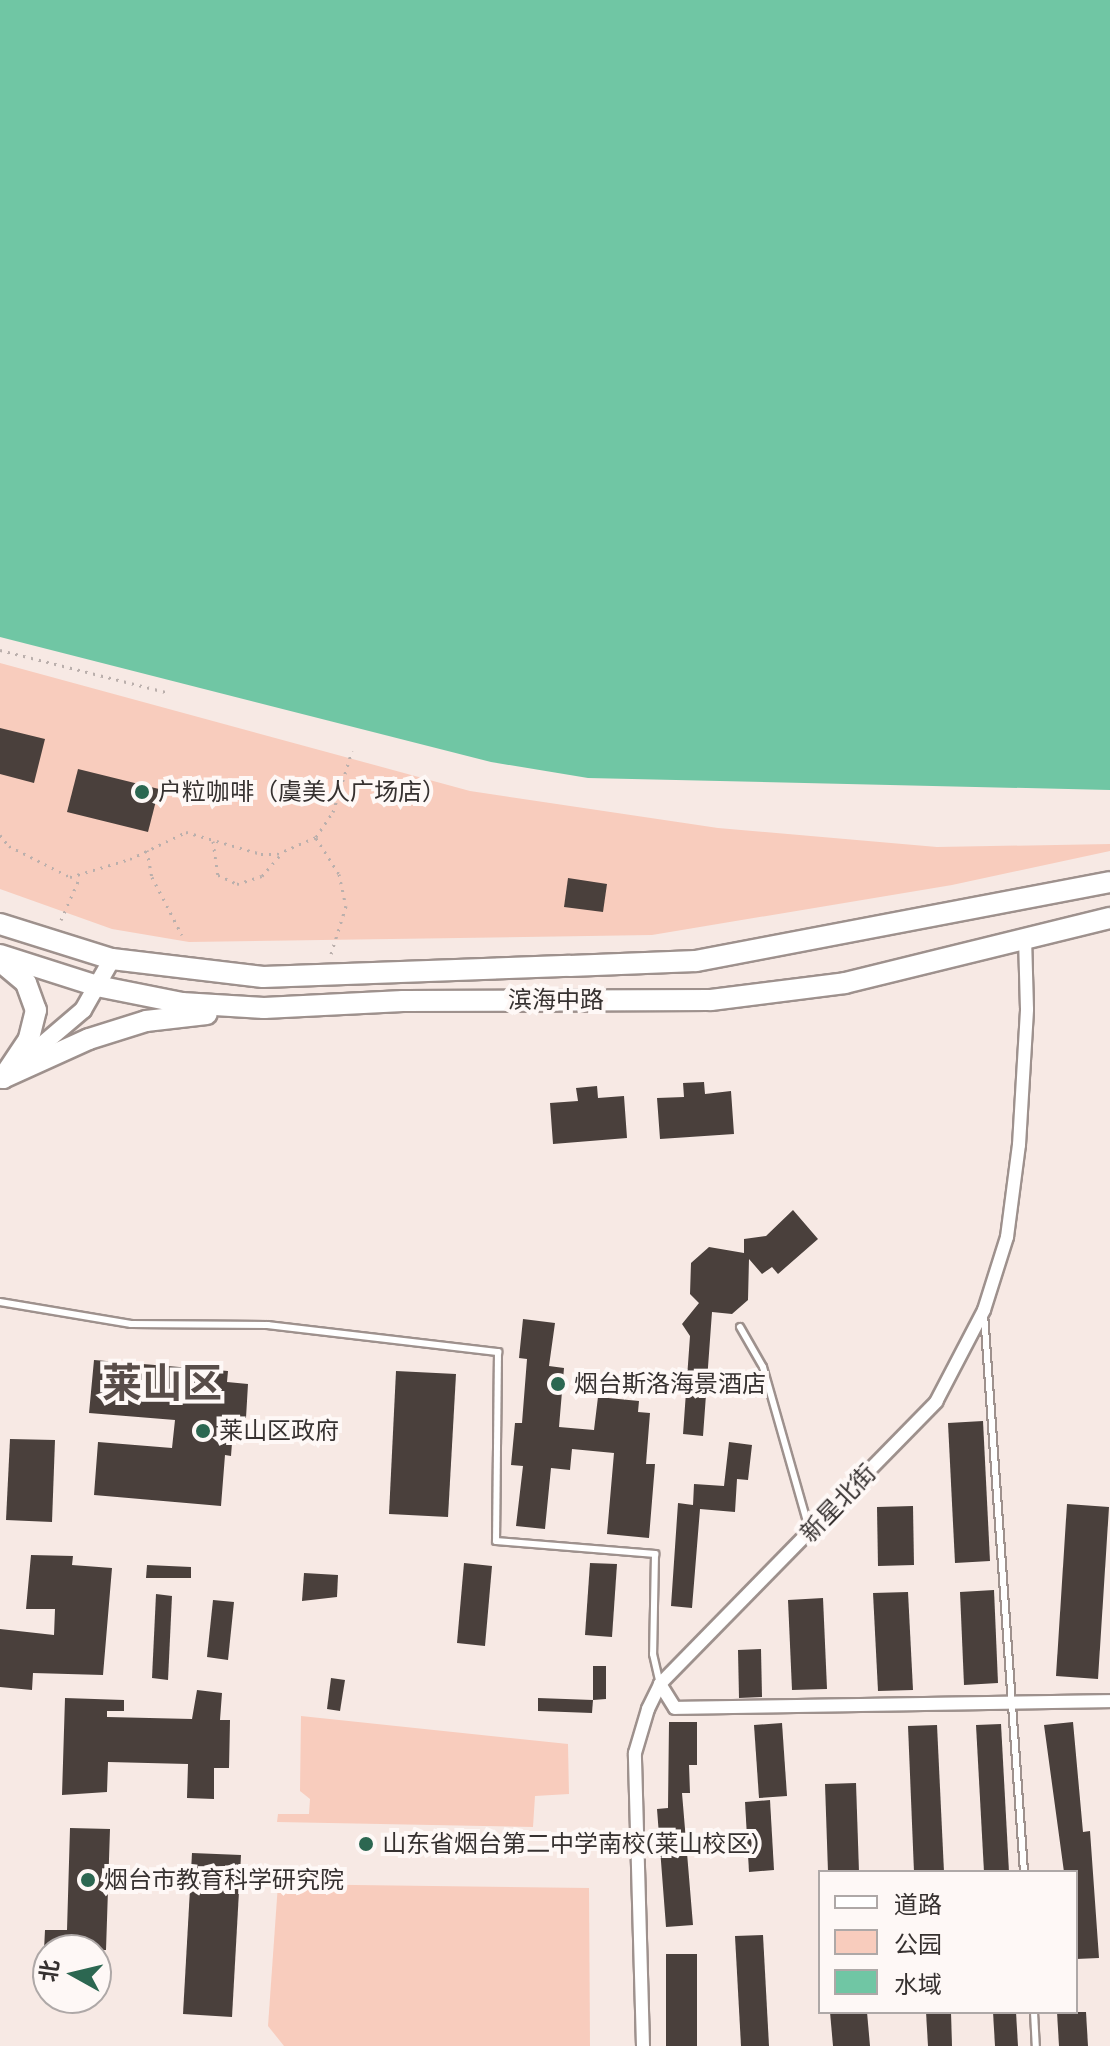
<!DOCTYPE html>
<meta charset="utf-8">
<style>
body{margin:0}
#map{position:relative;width:1110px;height:2046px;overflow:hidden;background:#f7e9e4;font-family:Figtree,"Noto Sans SC",sans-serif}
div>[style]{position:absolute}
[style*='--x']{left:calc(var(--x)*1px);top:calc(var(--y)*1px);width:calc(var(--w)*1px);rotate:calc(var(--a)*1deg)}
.green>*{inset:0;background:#f8ccbd}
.water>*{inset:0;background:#70c6a4}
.building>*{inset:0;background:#4a403c}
.path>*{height:3px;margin-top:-1.5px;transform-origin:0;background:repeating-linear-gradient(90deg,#baafac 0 2px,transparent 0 8px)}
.roads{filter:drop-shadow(2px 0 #9e918d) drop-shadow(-2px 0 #9e918d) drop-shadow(0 2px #9e918d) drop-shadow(0 -2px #9e918d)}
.service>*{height:6px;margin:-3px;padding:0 3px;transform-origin:3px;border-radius:3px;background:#fff}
.minor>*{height:12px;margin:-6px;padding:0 6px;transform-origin:6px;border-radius:6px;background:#fff}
.tertiary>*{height:16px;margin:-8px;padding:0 8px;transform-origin:8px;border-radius:8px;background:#fff}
.primary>*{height:20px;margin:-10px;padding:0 10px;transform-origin:10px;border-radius:10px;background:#fff}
.dots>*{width:22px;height:22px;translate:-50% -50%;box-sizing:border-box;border:4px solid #fef8f6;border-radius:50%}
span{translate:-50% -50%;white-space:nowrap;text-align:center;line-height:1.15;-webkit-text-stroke:8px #fef8f6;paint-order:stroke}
.poi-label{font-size:24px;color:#363130}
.left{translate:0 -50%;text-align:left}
.street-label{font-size:24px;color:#363130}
.town-label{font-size:40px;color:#584d49;font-weight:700}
.legend{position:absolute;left:818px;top:1870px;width:260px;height:144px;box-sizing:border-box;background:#fef8f6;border:2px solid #aea8a7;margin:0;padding:10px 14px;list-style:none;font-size:24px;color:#363130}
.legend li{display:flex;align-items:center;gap:16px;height:40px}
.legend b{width:40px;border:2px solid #aea8a7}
.north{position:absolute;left:32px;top:1934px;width:80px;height:80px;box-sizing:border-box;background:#fef8f6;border:2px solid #aea8a7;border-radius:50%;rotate:278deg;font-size:22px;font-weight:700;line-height:32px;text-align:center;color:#363130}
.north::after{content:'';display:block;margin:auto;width:28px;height:36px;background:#2c6751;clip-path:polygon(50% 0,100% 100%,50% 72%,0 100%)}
</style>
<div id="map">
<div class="green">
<div style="clip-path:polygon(0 663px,470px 791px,718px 828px,937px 847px,1110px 844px,1110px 851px,952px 885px,652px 935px,189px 942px,112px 929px,0 889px)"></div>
<div style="clip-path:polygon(301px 1716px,568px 1744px,569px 1794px,535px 1796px,533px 1827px,277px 1822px,278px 1814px,309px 1814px,310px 1799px,300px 1791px)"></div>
<div style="clip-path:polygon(278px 1884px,589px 1888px,590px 2046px,284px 2046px,268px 2026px)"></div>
</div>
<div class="water">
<div style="clip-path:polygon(0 0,1110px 0,1110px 790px,588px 778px,491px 762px,0 637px)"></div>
</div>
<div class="building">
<div style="clip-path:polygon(0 728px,45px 739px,34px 783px,0 774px)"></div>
<div style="clip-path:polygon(78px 769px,159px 789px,148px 832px,67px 812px)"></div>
<div style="clip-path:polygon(568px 878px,607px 884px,603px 912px,564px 907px)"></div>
<div style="clip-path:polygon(704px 1082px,705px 1094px,731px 1091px,734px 1134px,660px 1139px,657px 1098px,684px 1097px,683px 1083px)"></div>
<div style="clip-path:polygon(597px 1086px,598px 1098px,624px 1096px,627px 1138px,553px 1144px,550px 1103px,578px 1101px,576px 1088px)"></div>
<div style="clip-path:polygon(793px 1210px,818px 1239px,778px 1274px,772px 1267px,762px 1274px,749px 1259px,748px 1300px,732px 1314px,712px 1312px,703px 1436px,683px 1434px,690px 1336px,682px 1324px,699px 1303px,690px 1294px,691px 1263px,709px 1247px,744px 1253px,744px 1239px,766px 1236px)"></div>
<div style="clip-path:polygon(523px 1319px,555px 1323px,549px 1366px,564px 1368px,559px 1427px,594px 1430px,598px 1397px,639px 1401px,638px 1412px,650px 1413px,646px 1464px,655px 1464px,649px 1538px,607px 1534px,614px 1453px,572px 1449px,570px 1470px,551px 1468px,545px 1529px,516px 1526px,523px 1466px,511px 1465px,515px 1423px,522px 1423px,527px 1359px,519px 1358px)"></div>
<div style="clip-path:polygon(94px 1360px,228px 1371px,227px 1382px,248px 1384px,246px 1418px,234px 1417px,231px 1456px,225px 1455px,221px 1506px,94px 1495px,98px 1442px,172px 1448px,175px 1420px,89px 1413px)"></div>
<div style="clip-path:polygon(396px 1371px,456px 1374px,448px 1517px,389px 1514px)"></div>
<div style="clip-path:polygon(983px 1421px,990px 1561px,955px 1563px,948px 1423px)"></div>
<div style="clip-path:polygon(10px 1439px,55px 1440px,52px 1522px,6px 1520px)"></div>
<div style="clip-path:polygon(729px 1442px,752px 1445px,748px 1480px,737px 1479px,735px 1512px,700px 1509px,692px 1608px,671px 1606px,678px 1503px,693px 1505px,694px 1484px,724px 1486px)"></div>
<div style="clip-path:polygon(1067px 1504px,1109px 1507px,1098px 1679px,1056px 1676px)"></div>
<div style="clip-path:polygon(913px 1506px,914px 1565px,878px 1566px,877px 1507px)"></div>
<div style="clip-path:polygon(31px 1555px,73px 1556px,72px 1565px,112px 1568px,103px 1675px,33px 1673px,32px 1690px,0 1687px,0 1629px,54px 1635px,55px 1609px,26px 1609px)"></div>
<div style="clip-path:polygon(464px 1563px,492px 1566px,485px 1646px,457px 1643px)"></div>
<div style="clip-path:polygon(590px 1563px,617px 1564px,612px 1637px,585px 1635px)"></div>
<div style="clip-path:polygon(147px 1565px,191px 1567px,191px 1578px,146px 1578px)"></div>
<div style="clip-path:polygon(304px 1573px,338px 1575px,337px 1597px,302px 1601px)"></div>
<div style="clip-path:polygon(994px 1590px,998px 1683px,964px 1685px,960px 1592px)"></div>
<div style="clip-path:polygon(908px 1592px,913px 1690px,878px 1691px,873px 1593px)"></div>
<div style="clip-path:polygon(156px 1594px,172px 1596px,168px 1680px,152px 1678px)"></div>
<div style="clip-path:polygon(823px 1598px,827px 1689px,792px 1690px,788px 1600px)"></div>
<div style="clip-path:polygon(213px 1600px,234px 1602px,228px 1660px,207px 1657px)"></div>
<div style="clip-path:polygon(761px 1649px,762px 1697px,739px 1698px,738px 1650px)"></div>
<div style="clip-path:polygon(593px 1666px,606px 1666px,606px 1699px,593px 1700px)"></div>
<div style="clip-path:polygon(331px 1678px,345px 1680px,340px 1711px,327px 1709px)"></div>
<div style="clip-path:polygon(197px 1690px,222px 1693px,220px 1720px,230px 1720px,229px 1768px,214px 1768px,214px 1799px,187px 1798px,188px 1764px,108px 1762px,107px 1792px,62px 1795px,65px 1698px,124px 1700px,124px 1711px,107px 1711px,107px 1717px,192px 1719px)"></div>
<div style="clip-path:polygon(538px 1698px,593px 1700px,592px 1713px,538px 1711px)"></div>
<div style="clip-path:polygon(669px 1722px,697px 1722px,697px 1765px,689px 1765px,690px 1793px,682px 1793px,693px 1925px,666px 1927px,657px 1809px,668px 1808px)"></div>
<div style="clip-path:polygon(1073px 1722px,1083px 1832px,1090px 1831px,1099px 1958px,1076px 1959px,1076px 1872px,1064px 1872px,1044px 1725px)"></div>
<div style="clip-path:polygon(782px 1723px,787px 1796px,759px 1798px,754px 1725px)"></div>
<div style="clip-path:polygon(1001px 1724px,1009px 1872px,984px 1872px,976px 1725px)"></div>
<div style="clip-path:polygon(937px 1725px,944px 1872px,914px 1872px,908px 1726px)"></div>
<div style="clip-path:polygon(856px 1783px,859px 1872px,828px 1872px,825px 1784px)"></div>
<div style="clip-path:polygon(770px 1800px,774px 1870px,749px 1872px,745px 1802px)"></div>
<div style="clip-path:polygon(70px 1828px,110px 1829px,106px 1950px,44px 1950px,45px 1930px,67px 1930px)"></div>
<div style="clip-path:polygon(192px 1853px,241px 1855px,232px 2017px,183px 2014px)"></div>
<div style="clip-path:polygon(763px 1935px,769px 2046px,741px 2046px,735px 1936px)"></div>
<div style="clip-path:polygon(666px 1954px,697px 1954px,697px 2046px,666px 2046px)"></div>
<div style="clip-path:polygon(830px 2012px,867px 2012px,870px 2046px,833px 2046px)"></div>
<div style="clip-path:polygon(926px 2012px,951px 2012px,952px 2046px,928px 2046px)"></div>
<div style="clip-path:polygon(993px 2012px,1016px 2012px,1018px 2046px,995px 2046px)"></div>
<div style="clip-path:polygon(1057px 2012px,1086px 2012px,1088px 2046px,1059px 2046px)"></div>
</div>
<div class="path">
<div style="--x:0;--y:650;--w:171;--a:14.2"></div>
<div style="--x:0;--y:835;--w:14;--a:51"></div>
<div style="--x:9;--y:846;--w:68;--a:26.9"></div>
<div style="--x:70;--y:877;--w:63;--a:-16.7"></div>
<div style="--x:130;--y:859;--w:62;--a:-25.7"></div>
<div style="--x:186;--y:832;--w:78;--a:16.3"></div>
<div style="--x:261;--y:854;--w:16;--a:0"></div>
<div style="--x:277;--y:854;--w:43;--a:-23.6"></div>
<div style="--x:316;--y:837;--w:30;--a:-56"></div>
<div style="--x:333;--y:812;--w:64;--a:-72.7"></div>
<div style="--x:316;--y:838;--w:43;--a:57.4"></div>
<div style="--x:339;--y:874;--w:33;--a:78"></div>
<div style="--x:346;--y:906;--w:53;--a:107.4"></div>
<div style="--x:213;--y:841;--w:34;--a:82"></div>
<div style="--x:218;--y:875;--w:21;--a:25"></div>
<div style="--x:237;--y:884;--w:26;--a:-18"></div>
<div style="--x:262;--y:876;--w:29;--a:-49"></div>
<div style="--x:147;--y:850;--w:27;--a:80"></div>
<div style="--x:152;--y:877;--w:65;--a:62.7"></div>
<div style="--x:61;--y:920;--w:47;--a:-66.2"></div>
</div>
<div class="roads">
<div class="service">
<div style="--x:0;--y:1302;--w:133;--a:9.5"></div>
<div style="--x:131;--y:1324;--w:137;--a:0.4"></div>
<div style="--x:268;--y:1325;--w:232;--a:6.7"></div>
<div style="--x:498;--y:1352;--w:189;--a:90.6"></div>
<div style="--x:496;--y:1541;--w:160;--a:4.7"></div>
<div style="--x:655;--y:1554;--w:100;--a:91.1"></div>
<div style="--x:653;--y:1654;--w:31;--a:77"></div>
<div style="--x:984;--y:1314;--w:559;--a:85.9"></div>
<div style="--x:740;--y:1327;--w:46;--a:60.1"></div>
<div style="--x:763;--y:1367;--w:168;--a:74.1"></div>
<div style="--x:1034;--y:2012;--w:34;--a:87"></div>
</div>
<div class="minor">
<div style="--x:660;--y:1684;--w:28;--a:58"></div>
<div style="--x:675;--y:1708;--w:435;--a:-0.9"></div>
<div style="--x:643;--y:2046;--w:293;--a:-91.6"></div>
<div style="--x:635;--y:1753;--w:46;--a:-73.5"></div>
<div style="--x:648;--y:1709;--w:28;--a:-64"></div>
<div style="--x:660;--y:1684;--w:395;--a:-45.6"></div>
<div style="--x:936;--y:1402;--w:104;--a:-62.4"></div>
<div style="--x:984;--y:1310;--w:77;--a:-72.5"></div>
<div style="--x:1007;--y:1237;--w:93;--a:-82.6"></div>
<div style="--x:1019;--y:1145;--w:136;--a:-86.6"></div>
<div style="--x:1027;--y:1009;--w:72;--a:-91.6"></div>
</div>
<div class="tertiary">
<div style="--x:16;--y:1067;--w:88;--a:-40.4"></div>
<div style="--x:83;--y:1010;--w:59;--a:-60.4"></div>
</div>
<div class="primary">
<div style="--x:0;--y:924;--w:117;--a:17.4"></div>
<div style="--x:112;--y:959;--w:152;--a:6.8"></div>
<div style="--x:263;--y:977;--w:307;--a:-2.1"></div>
<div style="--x:570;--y:966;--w:126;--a:-2.3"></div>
<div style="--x:696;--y:961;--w:421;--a:-10.8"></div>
<div style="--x:0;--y:955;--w:102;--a:17.7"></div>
<div style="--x:97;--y:986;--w:87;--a:11.3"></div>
<div style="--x:182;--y:1003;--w:82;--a:3.5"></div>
<div style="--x:264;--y:1008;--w:139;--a:-2.9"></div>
<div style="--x:403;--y:1001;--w:308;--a:-0.2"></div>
<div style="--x:711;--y:1000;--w:135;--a:-7.2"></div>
<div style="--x:845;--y:983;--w:273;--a:-13.8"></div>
<div style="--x:0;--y:961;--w:34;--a:40"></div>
<div style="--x:26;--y:983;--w:29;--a:70"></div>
<div style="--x:36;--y:1010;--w:30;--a:104"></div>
<div style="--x:29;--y:1039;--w:47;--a:123.7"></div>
<div style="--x:3;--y:1078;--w:94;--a:-24.4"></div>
<div style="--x:89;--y:1039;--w:60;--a:-17.5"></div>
<div style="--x:146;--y:1021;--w:61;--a:-6.5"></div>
</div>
</div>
<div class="dots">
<div style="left:142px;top:792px;background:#2c6751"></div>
<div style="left:558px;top:1384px;background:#2c6751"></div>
<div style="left:203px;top:1431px;background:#2c6751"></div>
<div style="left:366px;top:1844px;background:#2c6751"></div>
<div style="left:88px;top:1880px;background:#2c6751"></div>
</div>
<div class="poi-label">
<span class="left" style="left:158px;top:792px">户粒咖啡（虞美人广场店）</span>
<span class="left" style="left:574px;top:1384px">烟台斯洛海景酒店</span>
<span class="left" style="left:219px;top:1431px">莱山区政府</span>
<span class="left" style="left:382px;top:1844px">山东省烟台第二中学南校(莱山校区)</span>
<span class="left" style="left:104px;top:1880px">烟台市教育科学研究院</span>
</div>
<div class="street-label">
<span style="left:556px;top:1000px">滨海中路</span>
<span style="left:838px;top:1503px;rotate:-46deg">新星北街</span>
</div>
<div class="town-label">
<span style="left:162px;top:1383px">莱山区</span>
</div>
<ul class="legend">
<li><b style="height:10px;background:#fff"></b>道路</li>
<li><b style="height:22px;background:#f8ccbd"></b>公园</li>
<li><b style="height:22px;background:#70c6a4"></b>水域</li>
</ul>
<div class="north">北</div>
</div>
